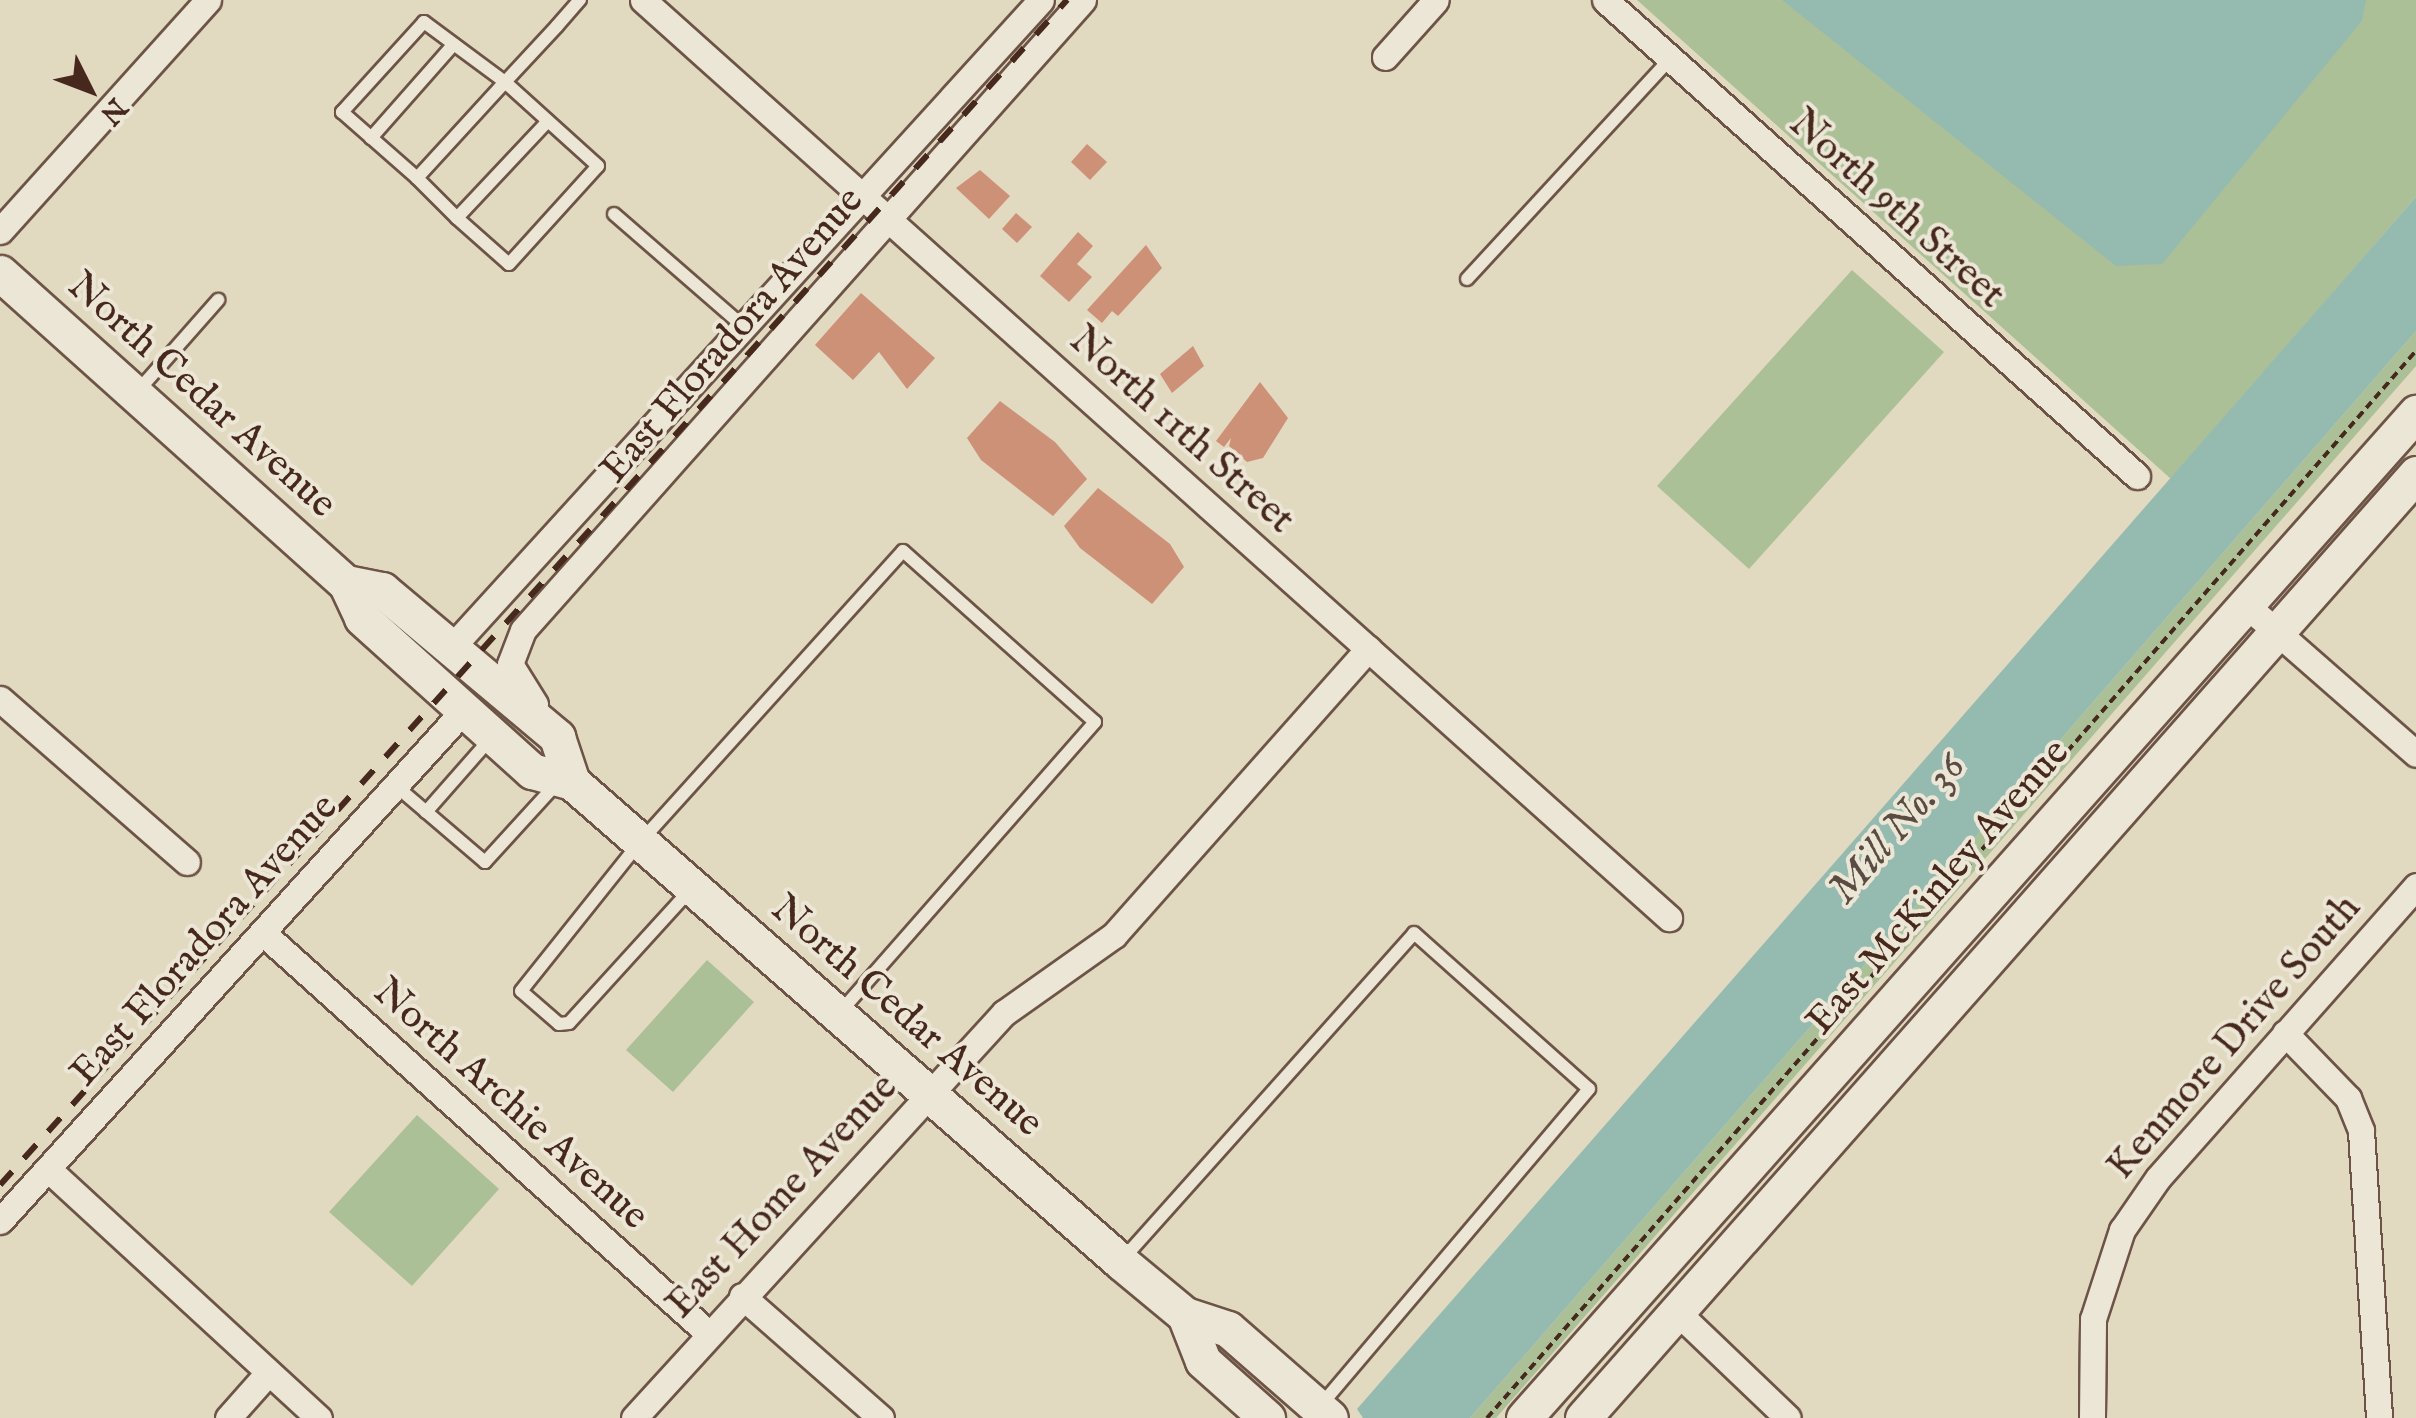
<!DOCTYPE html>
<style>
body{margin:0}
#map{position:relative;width:2416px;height:1418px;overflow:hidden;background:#e1d9c0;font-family:"IM FELL English",serif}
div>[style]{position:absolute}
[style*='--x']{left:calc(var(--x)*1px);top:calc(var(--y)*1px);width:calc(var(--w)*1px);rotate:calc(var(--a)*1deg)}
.green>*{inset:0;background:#acc098}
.water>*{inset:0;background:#95baaf}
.building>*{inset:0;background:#cd9177}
.path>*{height:4px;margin-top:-2px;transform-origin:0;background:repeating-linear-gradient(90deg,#46281d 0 8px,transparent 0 13px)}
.roads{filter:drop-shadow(2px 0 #6d5446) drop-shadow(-2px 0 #6d5446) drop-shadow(0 2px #6d5446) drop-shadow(0 -2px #6d5446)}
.lane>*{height:12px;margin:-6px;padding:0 6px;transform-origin:6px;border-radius:6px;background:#ece6d6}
.street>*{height:25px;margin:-12.5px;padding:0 12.5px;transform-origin:12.5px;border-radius:12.5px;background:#ece6d6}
.secondary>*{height:35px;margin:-17.5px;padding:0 17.5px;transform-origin:17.5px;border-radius:17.5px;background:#ece6d6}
.rail>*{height:6px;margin-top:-3px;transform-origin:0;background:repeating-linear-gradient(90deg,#46281d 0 18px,transparent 0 36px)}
span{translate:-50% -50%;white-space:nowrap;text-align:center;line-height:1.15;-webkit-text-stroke:8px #ece6d6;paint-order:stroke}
.street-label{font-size:40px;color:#46281d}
.water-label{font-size:42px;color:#5a4c42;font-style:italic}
.north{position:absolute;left:40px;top:40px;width:100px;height:100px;-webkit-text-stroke:8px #ece6d6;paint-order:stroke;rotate:132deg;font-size:28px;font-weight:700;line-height:40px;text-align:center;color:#46281d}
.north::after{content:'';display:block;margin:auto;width:35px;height:45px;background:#46281d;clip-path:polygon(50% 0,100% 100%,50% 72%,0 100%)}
</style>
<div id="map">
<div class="green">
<div style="clip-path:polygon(1637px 0,2416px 0,2416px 197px,2171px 479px)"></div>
<div style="clip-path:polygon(1852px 270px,1944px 352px,1749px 569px,1657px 486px)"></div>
<div style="clip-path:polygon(2416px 331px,2416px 366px,1496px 1418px,1470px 1418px)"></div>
<div style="clip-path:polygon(707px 960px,754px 1002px,673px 1092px,626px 1050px)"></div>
<div style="clip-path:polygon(417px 1115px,499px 1189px,412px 1286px,329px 1212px)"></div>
</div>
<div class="water">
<div style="clip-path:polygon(1782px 0,2366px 0,2362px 21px,2162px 264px,2116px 266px)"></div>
<div style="clip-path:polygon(2416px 197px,2416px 331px,1470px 1418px,1363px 1418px,1357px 1409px)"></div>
</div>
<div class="building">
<div style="clip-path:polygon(1087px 144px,1107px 162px,1090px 180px,1071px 162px)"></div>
<div style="clip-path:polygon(980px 170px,1010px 196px,989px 219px,956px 188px)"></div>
<div style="clip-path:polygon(1016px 213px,1032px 227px,1017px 243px,1002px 229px)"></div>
<div style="clip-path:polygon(1078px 232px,1093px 246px,1077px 264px,1092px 277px,1069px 302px,1040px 276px)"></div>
<div style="clip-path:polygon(1146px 245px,1162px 268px,1118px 316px,1112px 311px,1102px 323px,1087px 310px)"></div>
<div style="clip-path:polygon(861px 293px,935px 358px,907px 389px,879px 352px,853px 380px,815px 345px)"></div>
<div style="clip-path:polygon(1193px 346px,1204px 366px,1172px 393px,1160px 374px)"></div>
<div style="clip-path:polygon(1260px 382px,1288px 418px,1263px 458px,1247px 462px,1229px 446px,1231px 438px,1224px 447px,1216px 441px)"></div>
<div style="clip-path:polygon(1000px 401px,1055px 442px,1087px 479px,1053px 516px,981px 460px,967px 438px)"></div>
<div style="clip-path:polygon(1098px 488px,1170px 544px,1184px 567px,1152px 604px,1080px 548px,1064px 526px)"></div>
</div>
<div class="path">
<div style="--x:1487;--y:1418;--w:1415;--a:-48.96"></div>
</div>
<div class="roads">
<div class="lane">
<div style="--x:548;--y:121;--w:133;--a:133.2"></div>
<div style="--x:457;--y:218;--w:69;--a:41.5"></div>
<div style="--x:509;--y:264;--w:132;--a:-47.8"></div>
<div style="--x:598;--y:166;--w:125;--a:-137.9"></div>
<div style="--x:505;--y:82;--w:101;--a:-143.5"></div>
<div style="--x:424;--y:22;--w:122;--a:132.3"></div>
<div style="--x:342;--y:112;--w:100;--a:41.3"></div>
<div style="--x:417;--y:178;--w:130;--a:-47.5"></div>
<div style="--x:505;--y:82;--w:76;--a:-47.1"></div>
<div style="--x:557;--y:26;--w:35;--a:-49"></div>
<div style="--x:371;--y:138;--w:125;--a:-48.6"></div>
<div style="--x:417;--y:178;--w:57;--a:45"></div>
<div style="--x:614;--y:214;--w:172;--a:41"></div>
<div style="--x:1467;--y:279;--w:301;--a:-47.3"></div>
<div style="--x:137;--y:392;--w:123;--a:-48.6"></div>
<div style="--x:396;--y:786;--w:117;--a:40.5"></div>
<div style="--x:485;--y:862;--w:110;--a:-47.6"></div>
<div style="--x:426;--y:812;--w:98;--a:-48.7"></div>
<div style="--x:691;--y:889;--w:181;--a:132.3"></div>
<div style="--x:569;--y:1023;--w:10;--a:174"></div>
<div style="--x:559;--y:1024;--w:50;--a:-139"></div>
<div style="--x:521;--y:991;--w:191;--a:-51.4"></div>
<div style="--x:640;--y:842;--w:392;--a:-47.9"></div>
<div style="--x:903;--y:551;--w:257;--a:41.7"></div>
<div style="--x:1095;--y:722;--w:386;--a:131.3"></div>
<div style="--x:1122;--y:1260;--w:438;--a:-48.2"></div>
<div style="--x:1414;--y:933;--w:234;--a:41.7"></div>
<div style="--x:1589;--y:1089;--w:417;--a:130.3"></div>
</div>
<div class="street">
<div style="--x:643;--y:0;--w:1377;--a:41.82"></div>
<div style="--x:1605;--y:0;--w:714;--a:41.82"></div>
<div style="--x:1385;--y:57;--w:76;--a:-48.2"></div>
<div style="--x:0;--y:231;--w:311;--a:-48"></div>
<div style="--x:2246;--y:605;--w:226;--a:41.2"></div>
<div style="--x:451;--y:648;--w:876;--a:-47.68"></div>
<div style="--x:0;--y:699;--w:248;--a:41.1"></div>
<div style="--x:535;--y:704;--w:47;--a:-122"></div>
<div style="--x:510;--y:664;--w:36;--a:-69"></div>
<div style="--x:523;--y:630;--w:843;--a:-48.37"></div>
<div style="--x:263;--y:933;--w:598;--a:41.95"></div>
<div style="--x:2285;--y:1033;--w:91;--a:45.9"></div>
<div style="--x:2348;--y:1098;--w:35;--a:68"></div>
<div style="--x:2361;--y:1131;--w:288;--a:86.4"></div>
<div style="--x:48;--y:1169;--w:368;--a:42.6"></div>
<div style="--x:0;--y:1221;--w:690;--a:-47.76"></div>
<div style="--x:742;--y:1296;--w:185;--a:41.3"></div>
<div style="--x:1677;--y:1312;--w:153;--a:43.7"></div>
<div style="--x:228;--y:1418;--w:59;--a:-48.4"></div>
<div style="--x:634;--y:1418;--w:549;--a:-47.59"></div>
<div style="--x:1004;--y:1013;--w:135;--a:-35.3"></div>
<div style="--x:1114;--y:935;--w:383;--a:-48.4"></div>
<div style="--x:2092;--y:1418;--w:99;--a:-89.4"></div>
<div style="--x:2093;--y:1319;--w:94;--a:-72"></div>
<div style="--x:2122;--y:1230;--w:63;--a:-55.3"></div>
<div style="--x:2158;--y:1178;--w:390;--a:-48.5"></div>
</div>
<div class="secondary">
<div style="--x:0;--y:273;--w:465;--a:41.9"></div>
<div style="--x:346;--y:583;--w:38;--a:65"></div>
<div style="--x:362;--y:618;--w:229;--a:42"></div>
<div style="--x:532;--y:771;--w:41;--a:15.4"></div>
<div style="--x:572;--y:782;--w:729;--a:41.16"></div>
<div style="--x:1121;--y:1262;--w:83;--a:39.6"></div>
<div style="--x:1185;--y:1315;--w:45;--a:18"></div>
<div style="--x:1228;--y:1329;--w:135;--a:41.1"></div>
<div style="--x:346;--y:583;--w:37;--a:11"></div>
<div style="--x:382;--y:590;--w:229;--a:40"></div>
<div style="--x:557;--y:737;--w:47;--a:71.6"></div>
<div style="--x:1185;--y:1315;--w:49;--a:68.6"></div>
<div style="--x:1203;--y:1361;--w:86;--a:41.7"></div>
<div style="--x:1524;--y:1418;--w:1344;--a:-48.41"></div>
<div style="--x:1583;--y:1418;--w:1259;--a:-48.57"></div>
</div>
</div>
<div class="rail">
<div style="--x:0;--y:1185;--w:1595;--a:-48"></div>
</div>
<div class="street-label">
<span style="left:1896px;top:210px;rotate:42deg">North 9th Street</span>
<span style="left:733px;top:336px;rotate:-49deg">East Floradora Avenue</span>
<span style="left:201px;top:396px;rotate:42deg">North Cedar Avenue</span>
<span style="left:1181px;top:431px;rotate:42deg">North 11th Street</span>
<span style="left:1939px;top:888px;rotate:-49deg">East McKinley Avenue</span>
<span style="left:205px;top:941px;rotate:-48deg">East Floradora Avenue</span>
<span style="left:906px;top:1017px;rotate:41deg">North Cedar Avenue</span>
<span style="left:2235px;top:1038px;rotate:-49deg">Kenmore Drive South</span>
<span style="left:510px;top:1105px;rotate:42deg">North Archie Avenue</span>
<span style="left:783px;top:1197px;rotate:-47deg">East Home Avenue</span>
</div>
<div class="water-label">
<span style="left:1898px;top:829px;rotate:-49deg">Mill No. 36</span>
</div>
<div class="north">N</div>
</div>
